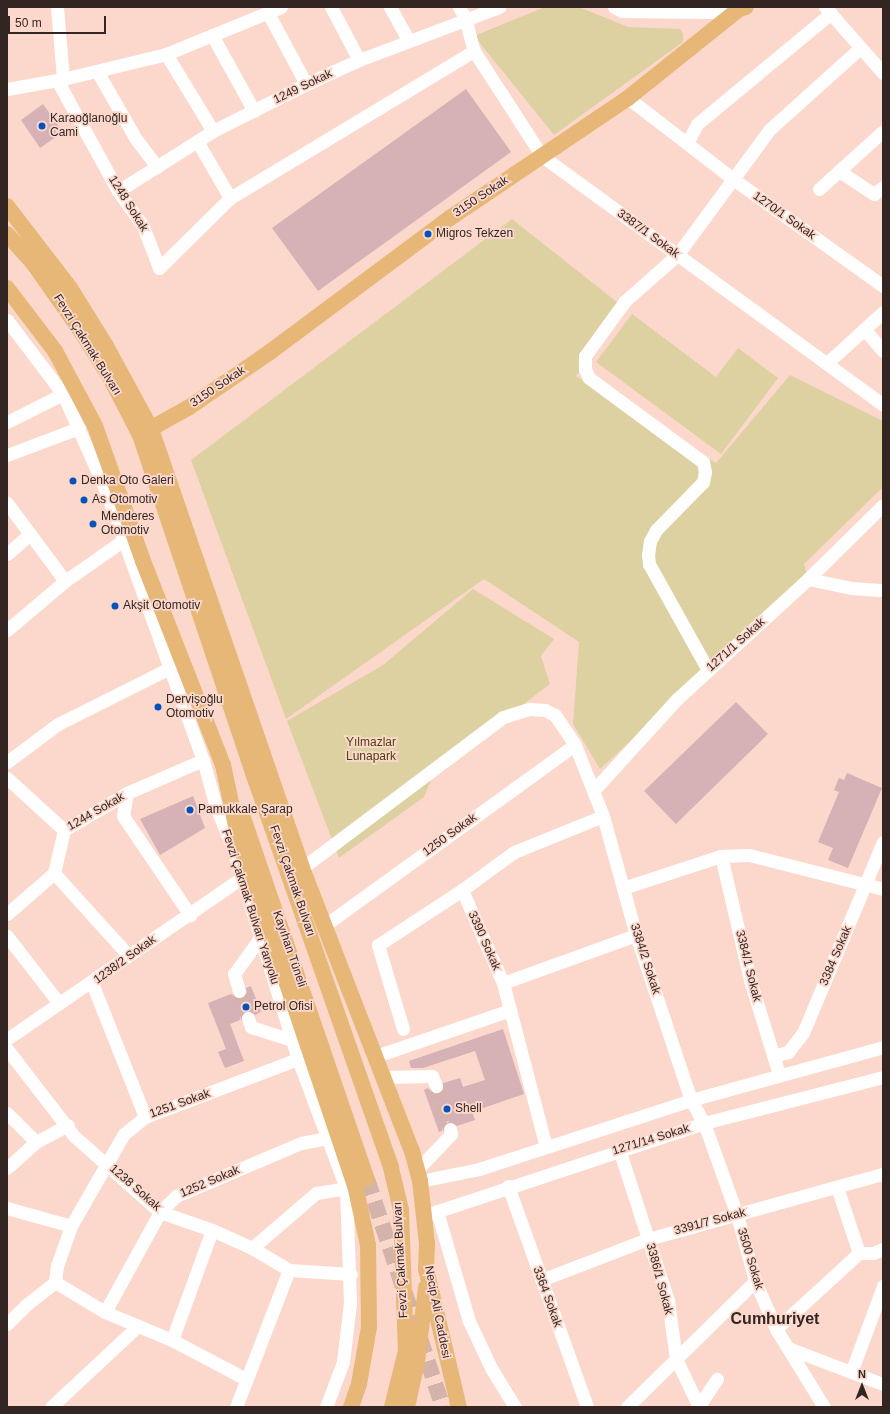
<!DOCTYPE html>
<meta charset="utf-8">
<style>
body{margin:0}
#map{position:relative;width:890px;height:1414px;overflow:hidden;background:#fcd8cc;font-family:Helvetica,sans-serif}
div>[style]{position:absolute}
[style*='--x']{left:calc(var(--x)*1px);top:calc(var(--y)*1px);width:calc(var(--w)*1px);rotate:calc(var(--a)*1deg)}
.green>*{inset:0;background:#ddd1a2}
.building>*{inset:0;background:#d6b1b5}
.minor-tunnel>*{height:13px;margin-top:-6.5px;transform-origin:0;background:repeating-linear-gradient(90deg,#d4b4aa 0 13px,transparent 0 19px)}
.major-tunnel>*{height:16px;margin-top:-8px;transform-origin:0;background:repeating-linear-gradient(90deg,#d4b4aa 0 16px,transparent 0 24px)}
.minor>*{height:13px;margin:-6.5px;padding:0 6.5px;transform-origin:6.5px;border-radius:6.5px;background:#fff}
.major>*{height:16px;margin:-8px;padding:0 8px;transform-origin:8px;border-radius:8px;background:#e6b776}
.dots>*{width:11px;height:11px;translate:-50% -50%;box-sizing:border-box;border:2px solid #fcd8cc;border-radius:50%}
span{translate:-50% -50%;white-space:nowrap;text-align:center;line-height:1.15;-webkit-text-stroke:3.5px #fcd8cc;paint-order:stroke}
.street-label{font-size:12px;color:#332622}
.poi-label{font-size:12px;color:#332622}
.left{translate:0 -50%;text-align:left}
.park-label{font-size:12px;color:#4e420e}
.district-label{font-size:16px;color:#332622;font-weight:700}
.frame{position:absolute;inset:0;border:8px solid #332622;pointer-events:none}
.north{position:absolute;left:842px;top:1366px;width:40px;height:40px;-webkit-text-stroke:3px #fcd8cc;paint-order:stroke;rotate:0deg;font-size:11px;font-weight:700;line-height:16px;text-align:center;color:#332622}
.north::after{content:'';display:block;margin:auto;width:14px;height:18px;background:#332622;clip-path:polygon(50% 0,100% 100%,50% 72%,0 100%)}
.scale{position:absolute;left:8px;top:16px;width:98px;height:18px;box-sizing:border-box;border:2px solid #332622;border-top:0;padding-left:5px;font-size:12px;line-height:14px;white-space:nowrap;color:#332622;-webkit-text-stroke:3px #fcd8cc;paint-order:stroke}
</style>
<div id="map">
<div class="green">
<div style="clip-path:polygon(545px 7px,579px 7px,628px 27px,680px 29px,683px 34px,683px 42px,554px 135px,474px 36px)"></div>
<div style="clip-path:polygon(512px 219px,627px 310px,576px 376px,716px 463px,790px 375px,883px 421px,883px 487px,804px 564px,808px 579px,600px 769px,573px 724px,579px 642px,484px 579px,286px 719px,191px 460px)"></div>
<div style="clip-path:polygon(632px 314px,716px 377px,738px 348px,778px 378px,721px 454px,596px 362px)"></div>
<div style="clip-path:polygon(473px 589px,554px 639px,541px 656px,550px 684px,435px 771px,424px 797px,339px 858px,287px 721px,383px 665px)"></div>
</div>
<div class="building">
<div style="clip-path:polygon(466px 89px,511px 152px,318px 291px,272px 228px)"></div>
<div style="clip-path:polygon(43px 104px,63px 132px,40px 148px,21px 120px)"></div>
<div style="clip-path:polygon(736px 702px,768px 734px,676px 824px,644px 791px)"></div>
<div style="clip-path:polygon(847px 773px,882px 788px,848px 868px,828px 860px,833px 848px,818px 842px,839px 792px,834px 790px,839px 778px,844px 780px)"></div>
<div style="clip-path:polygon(193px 796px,205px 828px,160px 855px,140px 819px)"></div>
<div style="clip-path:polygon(251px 986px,261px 1012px,255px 1015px,250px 1010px,245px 1011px,240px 1016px,240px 1020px,230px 1024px,244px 1061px,225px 1068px,218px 1052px,226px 1049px,208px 1003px,231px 994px,237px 999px,242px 999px,247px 993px,246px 988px)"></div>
<div style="clip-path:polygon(503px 1029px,524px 1094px,472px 1112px,475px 1120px,457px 1126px,448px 1121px,443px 1126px,442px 1131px,439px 1132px,424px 1090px,428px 1088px,431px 1092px,439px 1094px,442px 1091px,443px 1083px,460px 1078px,463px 1087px,485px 1080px,475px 1051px,423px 1068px,411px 1068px,409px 1061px)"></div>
</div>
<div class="minor-tunnel">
<div style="--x:239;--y:991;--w:28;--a:72"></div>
<div style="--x:436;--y:1086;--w:45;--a:72"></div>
</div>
<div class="major-tunnel">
<div style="--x:367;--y:1179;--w:240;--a:71.6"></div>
</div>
<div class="minor">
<div style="--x:57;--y:7;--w:72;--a:85.2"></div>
<div style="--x:331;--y:7;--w:60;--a:62.2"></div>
<div style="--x:390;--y:7;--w:38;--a:61"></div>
<div style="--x:459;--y:7;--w:13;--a:61"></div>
<div style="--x:465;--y:18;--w:34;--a:75"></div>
<div style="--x:474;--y:51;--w:125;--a:57.1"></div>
<div style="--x:542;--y:156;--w:422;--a:36.1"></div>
<div style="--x:614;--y:7;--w:9;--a:27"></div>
<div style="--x:622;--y:11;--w:88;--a:0.7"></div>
<div style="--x:710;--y:12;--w:29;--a:-6"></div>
<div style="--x:739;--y:9;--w:2;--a:-90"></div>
<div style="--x:825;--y:7;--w:88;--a:48.7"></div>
<div style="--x:268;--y:13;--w:81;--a:61.8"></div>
<div style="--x:212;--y:35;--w:87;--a:61.1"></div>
<div style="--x:166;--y:54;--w:90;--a:58.6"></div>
<div style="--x:97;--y:71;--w:78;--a:60.2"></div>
<div style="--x:136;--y:139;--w:35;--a:53"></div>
<div style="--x:57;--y:80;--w:127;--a:61.2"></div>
<div style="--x:118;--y:191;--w:43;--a:54.5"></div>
<div style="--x:143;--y:226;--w:45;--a:69.1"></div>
<div style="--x:7;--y:89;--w:57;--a:-10.1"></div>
<div style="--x:63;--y:79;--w:106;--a:-13.6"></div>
<div style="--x:166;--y:54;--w:124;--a:-22.2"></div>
<div style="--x:628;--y:98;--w:133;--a:37.6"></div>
<div style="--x:733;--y:179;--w:184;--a:35.5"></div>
<div style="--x:197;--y:141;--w:66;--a:59.9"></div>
<div style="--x:687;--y:143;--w:21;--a:-62"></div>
<div style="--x:697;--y:124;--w:174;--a:-39.6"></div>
<div style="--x:839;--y:171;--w:42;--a:33.3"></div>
<div style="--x:874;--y:194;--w:11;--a:-38"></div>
<div style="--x:819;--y:189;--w:86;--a:-42.2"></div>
<div style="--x:118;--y:191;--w:112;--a:-32.3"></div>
<div style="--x:213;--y:131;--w:104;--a:-26.8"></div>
<div style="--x:306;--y:84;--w:58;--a:-24.4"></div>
<div style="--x:359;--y:60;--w:150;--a:-20.7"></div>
<div style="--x:159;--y:268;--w:100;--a:-44.6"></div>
<div style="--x:230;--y:198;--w:285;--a:-31.1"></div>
<div style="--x:7;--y:320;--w:93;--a:52.9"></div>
<div style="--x:63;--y:394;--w:106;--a:66.1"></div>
<div style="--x:106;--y:491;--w:286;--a:70.2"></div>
<div style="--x:203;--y:760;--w:49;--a:74.5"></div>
<div style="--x:216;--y:807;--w:42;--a:67.7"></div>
<div style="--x:232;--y:846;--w:223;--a:72.8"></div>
<div style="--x:298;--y:1059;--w:138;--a:69.6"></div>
<div style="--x:346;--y:1188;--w:115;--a:88"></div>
<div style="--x:350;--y:1303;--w:59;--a:96.8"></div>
<div style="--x:343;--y:1362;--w:48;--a:110.7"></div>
<div style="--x:864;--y:329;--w:29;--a:49"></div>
<div style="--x:827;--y:363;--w:76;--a:-42.3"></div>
<div style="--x:7;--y:422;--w:63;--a:-26.6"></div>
<div style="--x:7;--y:455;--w:77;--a:-20.6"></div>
<div style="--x:7;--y:503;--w:97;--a:53.4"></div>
<div style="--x:7;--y:554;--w:29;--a:-41"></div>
<div style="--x:808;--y:579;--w:45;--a:11.6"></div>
<div style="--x:852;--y:588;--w:31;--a:4"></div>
<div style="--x:7;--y:630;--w:76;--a:-40.2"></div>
<div style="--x:65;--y:581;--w:73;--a:-35"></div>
<div style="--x:708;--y:670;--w:121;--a:-119.1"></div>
<div style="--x:649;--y:564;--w:9;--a:-96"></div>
<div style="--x:648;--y:555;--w:14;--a:-82"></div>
<div style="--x:650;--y:541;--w:13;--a:-61"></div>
<div style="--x:656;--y:530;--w:67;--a:-45.6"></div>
<div style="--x:703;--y:482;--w:10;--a:-79"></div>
<div style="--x:705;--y:472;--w:10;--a:-101"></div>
<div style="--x:703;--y:462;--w:142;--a:-143.6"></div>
<div style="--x:589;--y:378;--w:10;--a:-114"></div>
<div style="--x:585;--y:369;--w:13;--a:-90"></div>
<div style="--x:585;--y:356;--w:68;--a:-54"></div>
<div style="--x:625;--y:301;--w:69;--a:-41.5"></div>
<div style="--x:677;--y:255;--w:155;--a:-53.6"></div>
<div style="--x:769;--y:130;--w:122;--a:-42"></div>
<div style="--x:7;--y:762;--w:64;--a:-36.7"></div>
<div style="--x:58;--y:724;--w:125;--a:-26.6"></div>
<div style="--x:7;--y:778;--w:77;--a:42.4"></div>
<div style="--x:593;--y:791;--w:125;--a:-47.6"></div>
<div style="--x:677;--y:699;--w:178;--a:-42.5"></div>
<div style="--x:808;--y:579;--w:105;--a:-44.6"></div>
<div style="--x:127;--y:793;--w:23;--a:100"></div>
<div style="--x:123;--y:816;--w:120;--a:55.9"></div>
<div style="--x:721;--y:856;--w:127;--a:76.8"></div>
<div style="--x:750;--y:980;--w:98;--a:72.9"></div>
<div style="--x:302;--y:868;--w:251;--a:-36.9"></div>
<div style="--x:503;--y:717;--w:28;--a:-17"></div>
<div style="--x:530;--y:709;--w:15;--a:4"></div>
<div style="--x:545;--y:710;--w:11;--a:27"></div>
<div style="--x:555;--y:715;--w:36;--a:56"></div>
<div style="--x:575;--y:745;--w:76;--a:68.5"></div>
<div style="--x:603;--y:816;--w:123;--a:74.5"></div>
<div style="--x:636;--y:935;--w:174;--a:71.6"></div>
<div style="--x:691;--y:1100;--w:26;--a:61"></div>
<div style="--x:704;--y:1123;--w:98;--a:70.3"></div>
<div style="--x:737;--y:1215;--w:68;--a:74.7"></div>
<div style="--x:755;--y:1281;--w:52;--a:66.4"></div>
<div style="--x:776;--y:1329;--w:92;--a:58.4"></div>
<div style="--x:54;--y:873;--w:110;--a:47.9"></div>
<div style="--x:623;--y:888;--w:103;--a:-18.1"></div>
<div style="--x:721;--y:856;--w:28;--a:-2"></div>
<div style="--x:749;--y:855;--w:138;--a:14.2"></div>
<div style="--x:7;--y:914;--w:62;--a:-41.1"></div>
<div style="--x:54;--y:873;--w:44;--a:-76.9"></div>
<div style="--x:64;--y:830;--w:73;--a:-30.4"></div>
<div style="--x:127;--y:793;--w:83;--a:-23.5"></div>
<div style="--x:325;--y:925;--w:308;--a:-35.8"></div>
<div style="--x:7;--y:936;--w:85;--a:52.2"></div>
<div style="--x:92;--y:983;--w:144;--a:68.4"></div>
<div style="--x:503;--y:983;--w:141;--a:-19.8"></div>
<div style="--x:239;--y:991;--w:18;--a:-106"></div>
<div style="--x:234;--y:974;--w:44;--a:-54.2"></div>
<div style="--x:248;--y:1018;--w:9;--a:72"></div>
<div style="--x:251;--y:1027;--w:43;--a:17.6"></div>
<div style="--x:403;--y:1029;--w:88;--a:-106.6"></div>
<div style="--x:378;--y:945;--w:100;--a:-33.2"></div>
<div style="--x:7;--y:1039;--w:284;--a:-34.5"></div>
<div style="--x:7;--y:1049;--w:110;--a:52.4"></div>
<div style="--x:74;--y:1136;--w:115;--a:41.5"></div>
<div style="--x:160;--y:1212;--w:55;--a:19.1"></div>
<div style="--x:212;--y:1230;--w:44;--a:24.2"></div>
<div style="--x:252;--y:1248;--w:43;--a:30.7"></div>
<div style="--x:289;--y:1270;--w:62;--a:3.7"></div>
<div style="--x:376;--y:1056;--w:142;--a:-18.9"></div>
<div style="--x:773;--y:1056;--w:16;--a:-15"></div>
<div style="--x:788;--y:1052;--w:24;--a:-52"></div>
<div style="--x:803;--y:1033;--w:207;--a:-67.3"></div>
<div style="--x:384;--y:1077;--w:48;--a:-1.2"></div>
<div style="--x:432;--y:1076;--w:11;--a:68"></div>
<div style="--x:7;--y:1113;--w:41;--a:45"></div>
<div style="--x:546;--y:1147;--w:170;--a:-104.7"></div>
<div style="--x:503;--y:983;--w:102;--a:-113.8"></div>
<div style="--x:462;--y:890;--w:64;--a:-36.2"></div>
<div style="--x:514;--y:852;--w:96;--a:-22"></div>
<div style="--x:619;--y:1149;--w:160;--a:72.1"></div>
<div style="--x:668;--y:1301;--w:59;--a:82.1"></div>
<div style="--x:676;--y:1359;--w:53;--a:64.4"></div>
<div style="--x:7;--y:1168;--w:39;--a:-42"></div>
<div style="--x:36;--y:1142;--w:36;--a:-28"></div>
<div style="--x:417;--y:1170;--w:50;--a:-46.6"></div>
<div style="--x:451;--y:1134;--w:5;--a:-101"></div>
<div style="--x:420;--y:1181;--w:60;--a:-11.5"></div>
<div style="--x:479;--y:1169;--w:223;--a:-18"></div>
<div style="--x:691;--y:1100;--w:199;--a:-15.4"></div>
<div style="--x:508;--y:1186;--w:235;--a:70.3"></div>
<div style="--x:837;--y:1187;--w:70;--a:71.6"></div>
<div style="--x:7;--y:1208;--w:66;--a:15.7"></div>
<div style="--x:437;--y:1211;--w:115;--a:73.8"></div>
<div style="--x:469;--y:1321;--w:52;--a:64.9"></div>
<div style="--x:491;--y:1368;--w:46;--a:58.4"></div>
<div style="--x:423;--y:1216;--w:296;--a:-18.3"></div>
<div style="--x:704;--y:1123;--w:185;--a:-14.4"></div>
<div style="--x:252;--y:1248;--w:84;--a:-40.7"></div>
<div style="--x:316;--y:1193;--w:30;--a:-9"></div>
<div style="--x:541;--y:1280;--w:115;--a:-21"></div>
<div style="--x:648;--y:1239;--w:244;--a:-15.5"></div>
<div style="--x:55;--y:1282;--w:58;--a:31"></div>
<div style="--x:105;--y:1312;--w:73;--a:22.7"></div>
<div style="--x:172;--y:1340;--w:84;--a:27.8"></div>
<div style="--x:105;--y:1312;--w:114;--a:-61.2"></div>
<div style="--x:160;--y:1212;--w:23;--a:-45"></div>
<div style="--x:176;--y:1196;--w:136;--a:-23"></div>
<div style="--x:301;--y:1143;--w:26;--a:-11"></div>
<div style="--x:7;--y:1324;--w:27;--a:-45"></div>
<div style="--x:26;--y:1305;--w:37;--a:-38"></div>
<div style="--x:55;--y:1282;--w:16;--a:-83"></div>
<div style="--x:57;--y:1266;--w:42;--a:-70.7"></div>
<div style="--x:71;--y:1226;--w:106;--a:-60.1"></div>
<div style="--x:124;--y:1134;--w:27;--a:-39"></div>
<div style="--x:145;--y:1117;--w:164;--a:-20.8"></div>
<div style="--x:776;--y:1329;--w:113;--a:-42.5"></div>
<div style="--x:859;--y:1253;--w:14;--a:0"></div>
<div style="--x:873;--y:1253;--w:11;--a:-22"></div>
<div style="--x:172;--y:1340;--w:117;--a:-70"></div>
<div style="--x:788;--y:1348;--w:102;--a:20.8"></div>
<div style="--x:852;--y:1370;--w:90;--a:-69.7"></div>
<div style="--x:51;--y:1407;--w:119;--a:-43"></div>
<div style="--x:236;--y:1407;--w:147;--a:-68.9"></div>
<div style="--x:627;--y:1407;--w:180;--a:-44.5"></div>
<div style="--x:698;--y:1407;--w:34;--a:-56"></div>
</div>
<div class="major">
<div style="--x:7;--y:206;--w:103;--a:52.5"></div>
<div style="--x:70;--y:288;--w:68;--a:58.2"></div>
<div style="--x:106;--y:346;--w:10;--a:84"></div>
<div style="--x:7;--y:234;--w:39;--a:48"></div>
<div style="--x:33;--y:263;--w:80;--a:54.7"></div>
<div style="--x:79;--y:328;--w:58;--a:57.7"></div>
<div style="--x:110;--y:377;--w:65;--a:62.7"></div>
<div style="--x:140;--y:435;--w:356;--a:71.5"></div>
<div style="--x:253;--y:773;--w:418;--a:70.7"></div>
<div style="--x:391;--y:1168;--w:43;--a:76.6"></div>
<div style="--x:401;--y:1210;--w:141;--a:88"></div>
<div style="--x:406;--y:1351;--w:58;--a:104"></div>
<div style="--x:7;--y:288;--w:79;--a:52.7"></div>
<div style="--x:55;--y:351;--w:85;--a:61.9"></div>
<div style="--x:95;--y:426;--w:143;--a:70.4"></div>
<div style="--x:143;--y:561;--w:219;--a:68.6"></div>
<div style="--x:223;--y:765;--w:81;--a:77.9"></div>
<div style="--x:240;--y:844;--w:360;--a:71.4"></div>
<div style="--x:355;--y:1185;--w:61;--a:77.8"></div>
<div style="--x:368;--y:1245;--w:82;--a:89.3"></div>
<div style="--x:369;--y:1327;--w:58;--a:100"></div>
<div style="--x:359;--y:1384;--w:24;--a:109"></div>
<div style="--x:106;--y:346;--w:94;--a:61.5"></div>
<div style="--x:151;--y:429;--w:464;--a:71"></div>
<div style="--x:302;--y:868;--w:304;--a:68.8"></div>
<div style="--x:412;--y:1151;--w:31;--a:75"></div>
<div style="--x:420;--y:1181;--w:62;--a:83.6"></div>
<div style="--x:427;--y:1243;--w:26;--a:92"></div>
<div style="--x:426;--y:1269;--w:142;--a:76.6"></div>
<div style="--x:141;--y:434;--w:54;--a:-29"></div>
<div style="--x:188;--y:408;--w:99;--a:-34.3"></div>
<div style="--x:270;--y:352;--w:224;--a:-36.7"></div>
<div style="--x:450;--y:218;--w:215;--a:-34"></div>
<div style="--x:628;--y:98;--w:142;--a:-38.7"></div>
<div style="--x:739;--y:9;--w:7;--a:-16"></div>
<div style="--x:241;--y:812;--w:388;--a:71.1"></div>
<div style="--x:407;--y:1407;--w:46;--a:-77.5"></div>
<div style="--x:417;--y:1362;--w:75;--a:-83.1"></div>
</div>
<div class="dots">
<div style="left:42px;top:126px;background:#0552bc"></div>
<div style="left:428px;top:234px;background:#0552bc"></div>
<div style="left:73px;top:481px;background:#0552bc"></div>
<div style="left:84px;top:500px;background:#0552bc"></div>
<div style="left:93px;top:524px;background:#0552bc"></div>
<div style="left:115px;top:606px;background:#0552bc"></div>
<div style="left:158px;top:707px;background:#0552bc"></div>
<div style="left:190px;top:810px;background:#0552bc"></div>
<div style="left:246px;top:1007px;background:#0552bc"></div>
<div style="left:447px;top:1109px;background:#0552bc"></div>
</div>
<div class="street-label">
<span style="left:303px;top:87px;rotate:-26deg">1249 Sokak</span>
<span style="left:481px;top:197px;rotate:-34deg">3150 Sokak</span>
<span style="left:128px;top:204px;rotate:58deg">1248 Sokak</span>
<span style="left:784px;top:216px;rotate:35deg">1270/1 Sokak</span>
<span style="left:648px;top:234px;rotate:36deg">3387/1 Sokak</span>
<span style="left:87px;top:345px;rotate:58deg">Fevzi Çakmak Bulvarı</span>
<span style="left:218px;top:387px;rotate:-34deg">3150 Sokak</span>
<span style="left:736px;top:645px;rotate:-42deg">1271/1 Sokak</span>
<span style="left:96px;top:812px;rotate:-30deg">1244 Sokak</span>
<span style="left:450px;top:835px;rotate:-36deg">1250 Sokak</span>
<span style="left:292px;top:881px;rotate:71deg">Fevzi Çakmak Bulvarı</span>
<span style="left:250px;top:907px;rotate:72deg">Fevzi Çakmak Bulvarı Yanyolu</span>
<span style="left:484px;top:941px;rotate:66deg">3390 Sokak</span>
<span style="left:289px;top:949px;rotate:71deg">Kayıhan Tüneli</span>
<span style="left:836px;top:956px;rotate:-67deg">3384 Sokak</span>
<span style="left:645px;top:959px;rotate:72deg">3384/2 Sokak</span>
<span style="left:125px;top:960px;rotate:-36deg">1238/2 Sokak</span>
<span style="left:748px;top:966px;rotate:76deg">3384/1 Sokak</span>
<span style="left:180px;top:1104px;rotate:-20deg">1251 Sokak</span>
<span style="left:651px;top:1140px;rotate:-17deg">1271/14 Sokak</span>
<span style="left:210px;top:1182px;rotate:-23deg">1252 Sokak</span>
<span style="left:135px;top:1188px;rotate:41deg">1238 Sokak</span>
<span style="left:710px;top:1222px;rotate:-15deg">3391/7 Sokak</span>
<span style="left:750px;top:1259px;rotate:73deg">3500 Sokak</span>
<span style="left:401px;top:1260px;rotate:-93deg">Fevzi Çakmak Bulvarı</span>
<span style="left:659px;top:1279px;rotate:75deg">3386/1 Sokak</span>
<span style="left:547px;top:1297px;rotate:70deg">3364 Sokak</span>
<span style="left:437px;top:1312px;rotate:79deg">Necip Ali Caddesi</span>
</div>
<div class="poi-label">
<span class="left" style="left:50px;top:126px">Karaoğlanoğlu<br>Cami</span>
<span class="left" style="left:436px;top:234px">Migros Tekzen</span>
<span class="left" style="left:81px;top:481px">Denka Oto Galeri</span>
<span class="left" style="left:92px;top:500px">As Otomotiv</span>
<span class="left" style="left:101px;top:524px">Menderes<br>Otomotiv</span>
<span class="left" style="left:123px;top:606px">Akşit Otomotiv</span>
<span class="left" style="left:166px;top:707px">Dervişoğlu<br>Otomotiv</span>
<span class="left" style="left:198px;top:810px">Pamukkale Şarap</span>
<span class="left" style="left:254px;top:1007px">Petrol Ofisi</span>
<span class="left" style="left:455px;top:1109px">Shell</span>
</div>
<div class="park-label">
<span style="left:371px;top:750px">Yılmazlar<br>Lunapark</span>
</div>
<div class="district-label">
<span style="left:775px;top:1319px">Cumhuriyet</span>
</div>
<div class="frame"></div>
<div class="north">N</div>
<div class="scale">50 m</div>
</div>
